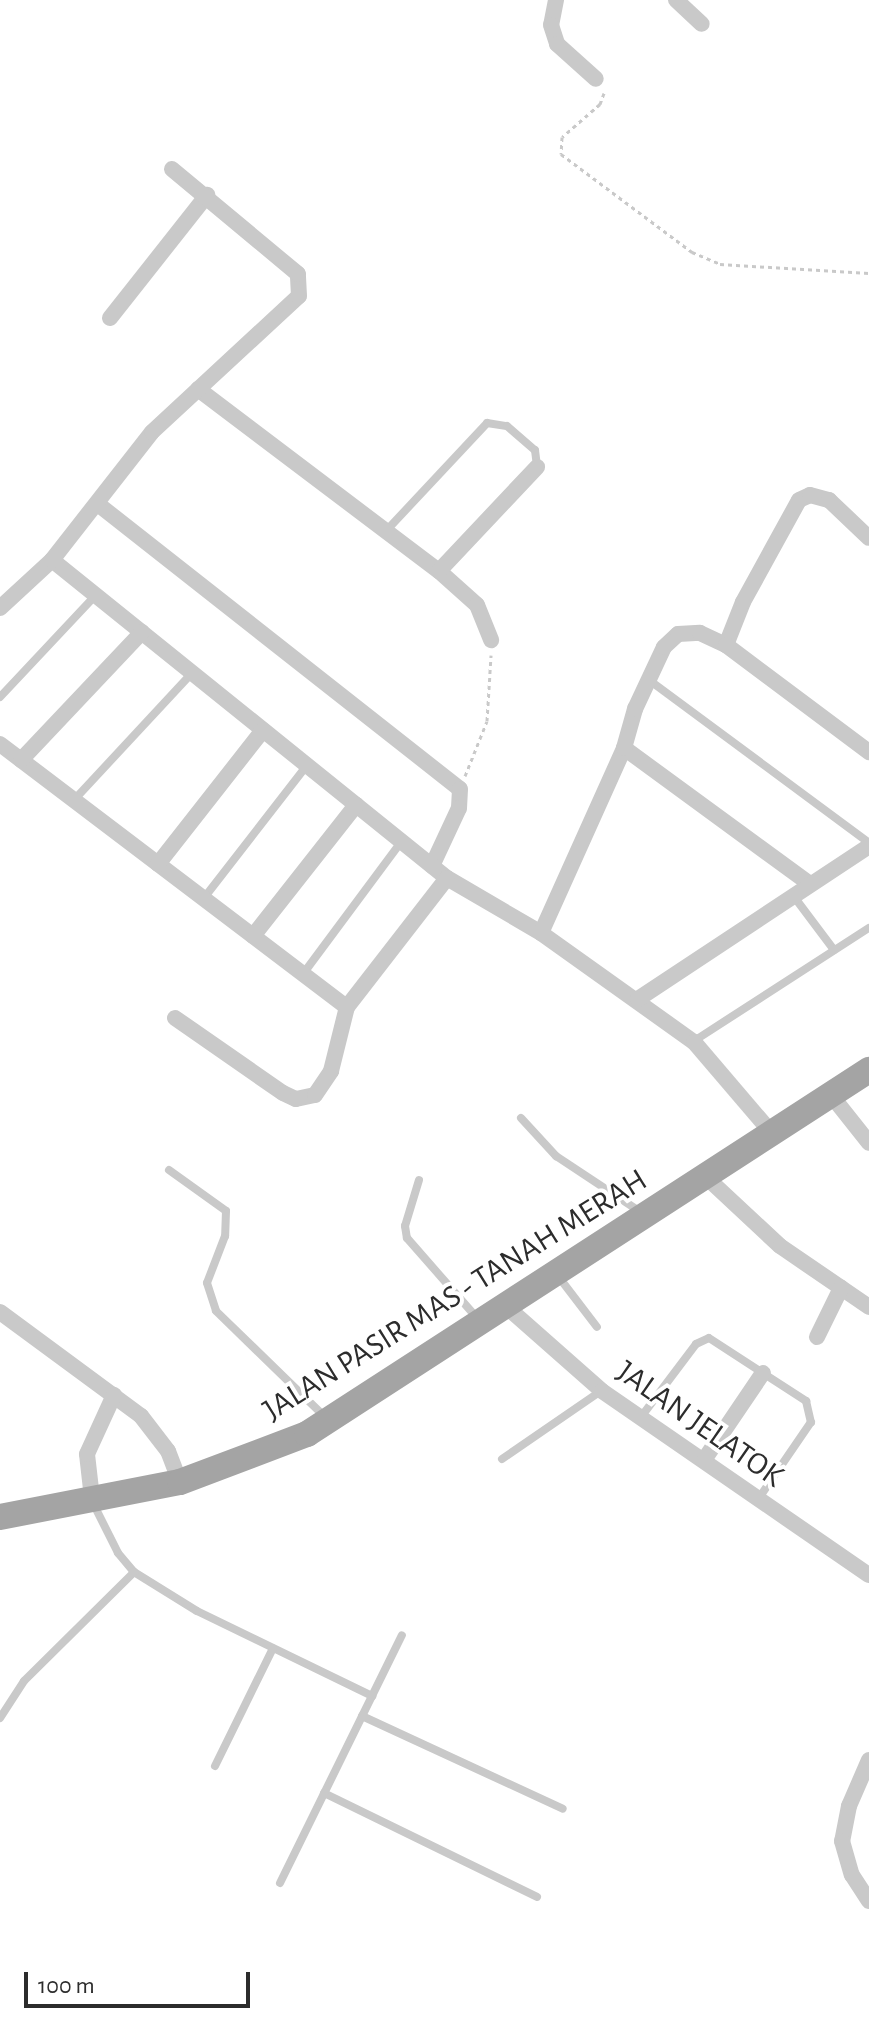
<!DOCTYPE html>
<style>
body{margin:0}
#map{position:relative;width:869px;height:2032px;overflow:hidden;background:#fff;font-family:"Alegreya Sans",sans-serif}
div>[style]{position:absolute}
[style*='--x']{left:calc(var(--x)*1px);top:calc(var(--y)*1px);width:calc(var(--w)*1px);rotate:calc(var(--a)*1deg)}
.path>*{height:3px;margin-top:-1.5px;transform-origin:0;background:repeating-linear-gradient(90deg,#c9c9c9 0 4px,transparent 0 8px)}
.service>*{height:8px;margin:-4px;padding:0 4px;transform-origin:4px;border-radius:4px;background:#c9c9c9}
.minor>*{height:16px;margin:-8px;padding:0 8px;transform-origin:8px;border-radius:8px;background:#c9c9c9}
.primary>*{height:26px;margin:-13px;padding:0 13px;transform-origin:13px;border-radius:13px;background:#a4a4a4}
span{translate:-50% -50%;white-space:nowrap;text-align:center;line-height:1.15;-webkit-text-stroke:8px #fff;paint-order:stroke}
.street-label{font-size:32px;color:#2c2c2c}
.scale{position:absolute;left:24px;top:1972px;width:226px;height:36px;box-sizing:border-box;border:4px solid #2c2c2c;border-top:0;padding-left:10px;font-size:24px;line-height:28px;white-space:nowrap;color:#2c2c2c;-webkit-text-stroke:6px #fff;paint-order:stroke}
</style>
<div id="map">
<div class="path">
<div style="--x:604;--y:93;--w:12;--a:110"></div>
<div style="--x:600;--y:104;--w:50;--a:139"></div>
<div style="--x:562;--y:137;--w:17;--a:93"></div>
<div style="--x:561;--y:154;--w:164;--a:36.8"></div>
<div style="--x:692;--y:252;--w:30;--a:23"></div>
<div style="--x:720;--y:264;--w:149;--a:3.5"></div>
<div style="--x:465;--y:776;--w:59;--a:-68.2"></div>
<div style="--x:487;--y:721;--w:66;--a:-86.5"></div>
</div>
<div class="service">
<div style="--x:386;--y:531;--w:148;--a:-46.9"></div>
<div style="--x:487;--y:423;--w:20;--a:9"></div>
<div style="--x:507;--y:426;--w:37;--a:41"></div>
<div style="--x:535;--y:450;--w:17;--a:83"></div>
<div style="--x:649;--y:680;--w:274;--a:36.5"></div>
<div style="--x:0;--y:697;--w:139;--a:-46.8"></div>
<div style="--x:74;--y:800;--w:173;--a:-47.1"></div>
<div style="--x:792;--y:894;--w:70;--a:53.1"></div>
<div style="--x:204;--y:898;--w:168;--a:-52.2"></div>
<div style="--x:303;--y:974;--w:164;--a:-53.4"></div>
<div style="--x:694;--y:1041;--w:208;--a:-32.9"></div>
<div style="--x:521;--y:1118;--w:52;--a:47.4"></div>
<div style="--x:556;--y:1156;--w:103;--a:33.5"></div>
<div style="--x:169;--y:1170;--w:70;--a:35.7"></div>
<div style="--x:226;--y:1211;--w:25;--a:92"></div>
<div style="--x:225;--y:1236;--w:50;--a:111"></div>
<div style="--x:207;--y:1283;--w:29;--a:72"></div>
<div style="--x:216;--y:1311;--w:153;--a:44.2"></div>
<div style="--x:419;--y:1180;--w:48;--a:106.9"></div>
<div style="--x:405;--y:1226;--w:12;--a:81"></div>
<div style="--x:407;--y:1238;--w:106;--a:48.8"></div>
<div style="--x:558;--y:1276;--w:64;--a:52.6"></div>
<div style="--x:641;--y:1417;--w:91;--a:-53"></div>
<div style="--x:696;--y:1344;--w:14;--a:-25"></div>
<div style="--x:709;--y:1338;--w:116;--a:33"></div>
<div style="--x:806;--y:1401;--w:22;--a:77"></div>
<div style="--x:811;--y:1422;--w:92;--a:124.4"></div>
<div style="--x:502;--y:1459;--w:120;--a:-34.5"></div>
<div style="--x:93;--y:1503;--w:56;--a:63.4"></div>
<div style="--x:118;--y:1553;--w:25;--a:50"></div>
<div style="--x:134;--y:1572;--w:74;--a:31.8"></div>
<div style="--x:197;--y:1611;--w:195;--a:25.9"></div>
<div style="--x:362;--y:1716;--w:221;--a:24.8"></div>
<div style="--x:0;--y:1718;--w:44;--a:-57"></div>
<div style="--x:24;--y:1681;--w:155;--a:-44.7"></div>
<div style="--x:215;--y:1766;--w:131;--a:-63.8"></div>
<div style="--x:324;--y:1793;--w:237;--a:26"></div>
<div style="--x:280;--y:1883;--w:276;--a:-63.8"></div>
</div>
<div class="minor">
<div style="--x:556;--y:0;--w:25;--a:101"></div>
<div style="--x:551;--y:25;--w:20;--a:72"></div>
<div style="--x:557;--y:44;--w:52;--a:41.9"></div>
<div style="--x:676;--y:0;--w:35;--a:43"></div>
<div style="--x:110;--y:318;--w:157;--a:-51.7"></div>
<div style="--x:198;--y:389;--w:302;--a:37.1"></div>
<div style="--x:439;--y:571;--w:51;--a:41.8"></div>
<div style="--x:477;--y:605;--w:38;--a:68"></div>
<div style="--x:99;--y:505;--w:459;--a:38.2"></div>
<div style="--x:460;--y:789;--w:19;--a:93"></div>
<div style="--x:459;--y:808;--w:64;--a:115"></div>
<div style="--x:52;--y:560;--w:507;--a:38.84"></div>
<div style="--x:447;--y:878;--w:109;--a:30.3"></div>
<div style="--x:541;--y:933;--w:188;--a:35.5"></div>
<div style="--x:694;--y:1042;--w:118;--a:49.5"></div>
<div style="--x:439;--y:571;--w:143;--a:-46.7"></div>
<div style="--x:0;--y:608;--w:71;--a:-42.7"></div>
<div style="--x:52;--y:560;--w:162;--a:-52"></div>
<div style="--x:152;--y:432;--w:200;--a:-42.8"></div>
<div style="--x:299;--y:296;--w:22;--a:-93"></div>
<div style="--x:298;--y:274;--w:164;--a:-140.2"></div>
<div style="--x:726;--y:645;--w:46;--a:-68.4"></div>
<div style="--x:743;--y:602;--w:116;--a:-61.2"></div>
<div style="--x:799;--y:500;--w:12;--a:-24"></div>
<div style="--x:810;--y:495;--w:20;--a:15"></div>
<div style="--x:829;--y:500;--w:55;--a:43.5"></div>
<div style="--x:0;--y:744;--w:435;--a:37.2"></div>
<div style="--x:624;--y:748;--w:227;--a:36.2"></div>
<div style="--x:21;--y:760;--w:176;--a:-46.6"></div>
<div style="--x:158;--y:864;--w:170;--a:-51.9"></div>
<div style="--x:541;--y:933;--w:203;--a:-65.8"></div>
<div style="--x:624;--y:748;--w:41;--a:-74.2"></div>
<div style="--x:635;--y:709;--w:68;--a:-64.9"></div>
<div style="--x:664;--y:647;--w:19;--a:-43"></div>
<div style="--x:678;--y:634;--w:22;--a:-3"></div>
<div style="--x:700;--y:633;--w:29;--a:25"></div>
<div style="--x:726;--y:645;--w:179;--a:36.8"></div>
<div style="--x:253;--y:936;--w:167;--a:-51.8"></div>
<div style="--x:638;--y:999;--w:277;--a:-33.5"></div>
<div style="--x:175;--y:1018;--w:131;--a:34.8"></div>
<div style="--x:283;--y:1093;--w:14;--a:25"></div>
<div style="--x:296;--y:1099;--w:19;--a:-12"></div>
<div style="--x:315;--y:1095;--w:29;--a:-56"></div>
<div style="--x:331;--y:1071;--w:66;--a:-76"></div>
<div style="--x:347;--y:1007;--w:163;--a:-52.2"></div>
<div style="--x:831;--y:1095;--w:61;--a:51.6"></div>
<div style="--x:706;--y:1177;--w:101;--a:43"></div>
<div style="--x:780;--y:1246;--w:108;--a:34.4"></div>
<div style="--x:508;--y:1308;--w:125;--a:41.4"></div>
<div style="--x:602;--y:1391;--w:324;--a:34.6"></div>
<div style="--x:0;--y:1312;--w:175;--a:36.4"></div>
<div style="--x:141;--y:1416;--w:44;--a:52.4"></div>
<div style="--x:168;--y:1451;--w:33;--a:69"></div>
<div style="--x:817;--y:1337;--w:55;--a:-63.9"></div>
<div style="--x:704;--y:1460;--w:105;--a:-55.9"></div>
<div style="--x:92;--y:1498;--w:44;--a:-96.5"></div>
<div style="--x:87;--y:1454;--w:65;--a:-65.4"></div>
<div style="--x:869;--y:1760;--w:50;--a:113.5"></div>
<div style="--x:849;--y:1806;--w:36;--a:101"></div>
<div style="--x:842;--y:1841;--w:35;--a:74"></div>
<div style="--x:852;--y:1875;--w:31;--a:57"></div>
</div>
<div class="primary">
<div style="--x:0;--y:1517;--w:183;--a:-11"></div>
<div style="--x:180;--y:1482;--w:136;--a:-20.7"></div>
<div style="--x:307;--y:1434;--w:670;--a:-32.93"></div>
</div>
<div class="street-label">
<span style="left:455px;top:1295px;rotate:-32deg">JALAN PASIR MAS - TANAH MERAH</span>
<span style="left:700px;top:1424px;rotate:35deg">JALAN JELATOK</span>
</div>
<div class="scale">100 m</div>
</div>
